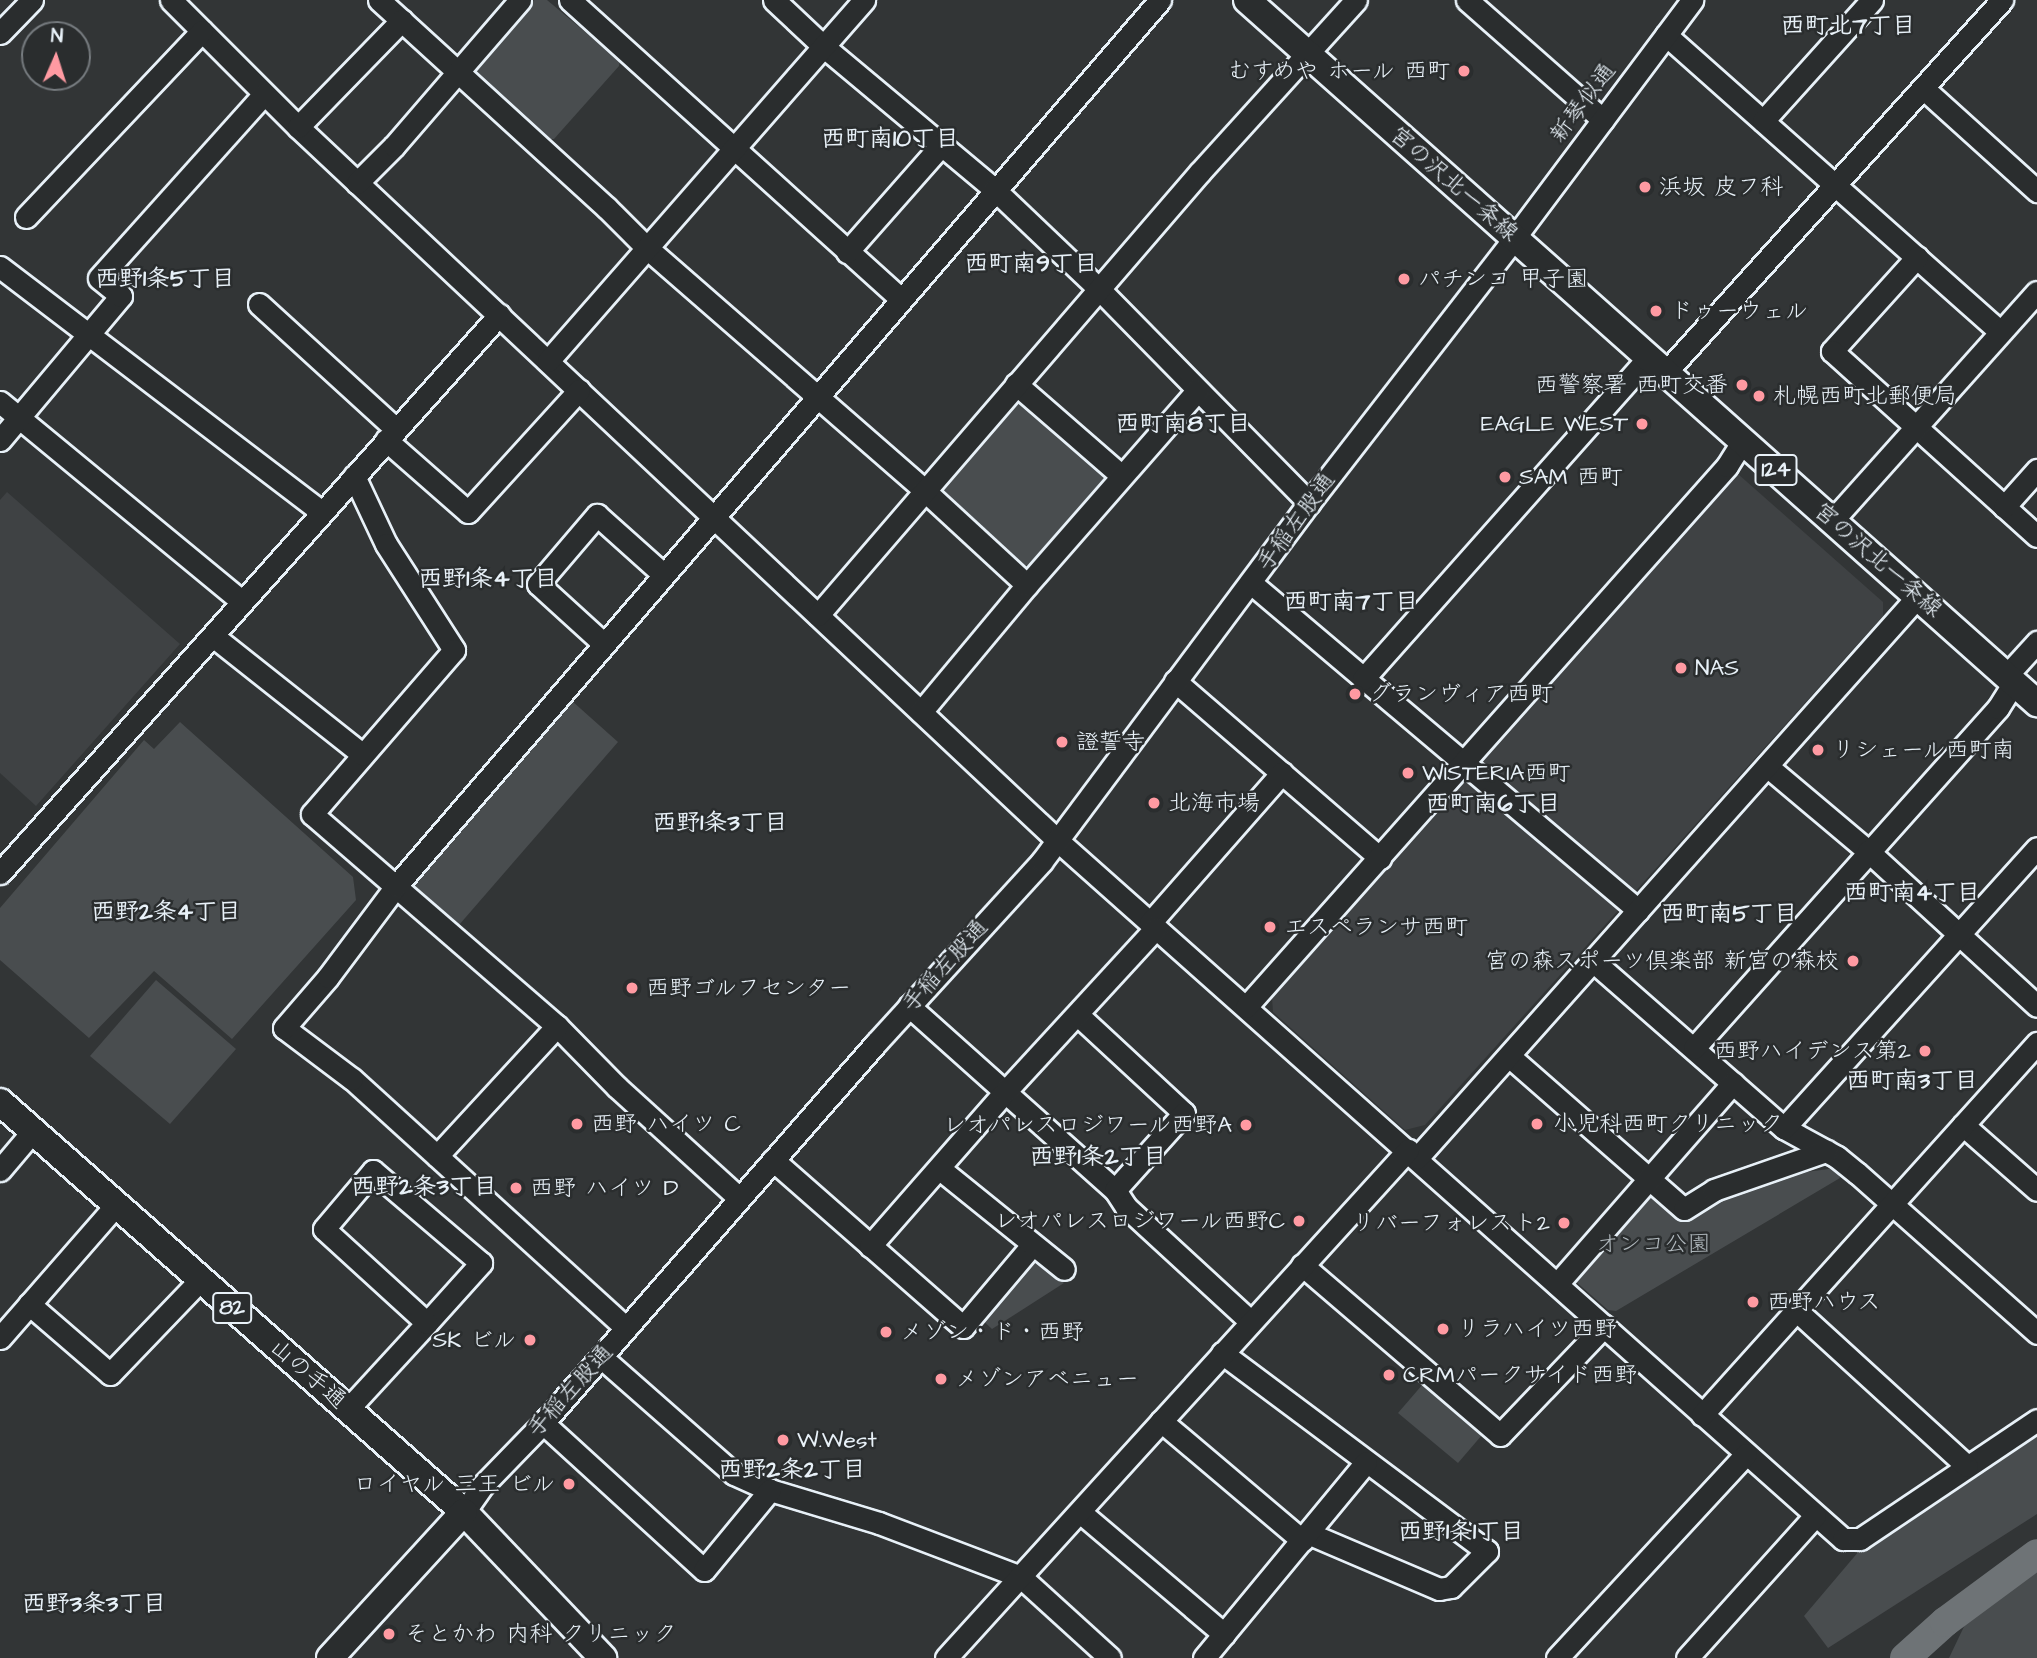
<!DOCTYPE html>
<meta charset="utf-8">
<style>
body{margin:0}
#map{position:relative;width:2037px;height:1658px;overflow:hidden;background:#323536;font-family:"Architects Daughter","Klee One",sans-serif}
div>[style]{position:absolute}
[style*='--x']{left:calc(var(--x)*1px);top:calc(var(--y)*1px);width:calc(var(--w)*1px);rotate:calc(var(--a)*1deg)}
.built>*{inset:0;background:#3f4244}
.green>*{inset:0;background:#494d4f}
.river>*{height:30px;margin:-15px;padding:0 15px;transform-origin:15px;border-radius:15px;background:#6e7376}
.roads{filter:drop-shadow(2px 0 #e8f1f8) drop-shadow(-2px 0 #e8f1f8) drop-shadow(0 2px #e8f1f8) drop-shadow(0 -2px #e8f1f8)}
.minor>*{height:21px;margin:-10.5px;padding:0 10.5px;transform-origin:10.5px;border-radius:10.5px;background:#2a2d2e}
.major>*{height:26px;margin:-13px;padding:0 13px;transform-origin:13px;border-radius:13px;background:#2a2d2e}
.dots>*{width:19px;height:19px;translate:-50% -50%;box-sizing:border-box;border:4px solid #2a2d2e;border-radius:50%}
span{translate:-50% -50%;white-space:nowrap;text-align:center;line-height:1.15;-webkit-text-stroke:5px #2a2d2e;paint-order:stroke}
.shield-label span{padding:2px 5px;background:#2a2d2e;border:2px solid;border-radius:5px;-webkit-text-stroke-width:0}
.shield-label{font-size:21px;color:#e8f1f8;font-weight:700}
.poi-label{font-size:23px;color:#e8f1f8}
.right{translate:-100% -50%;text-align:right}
.left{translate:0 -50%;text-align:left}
.street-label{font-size:23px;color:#e8f1f8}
.park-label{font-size:23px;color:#b0b8bd}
.neighbourhood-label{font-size:24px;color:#e8f1f8;font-weight:700}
.north{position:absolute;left:21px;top:21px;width:70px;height:70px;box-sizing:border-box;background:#2a2d2e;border:2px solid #767b7f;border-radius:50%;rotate:3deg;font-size:19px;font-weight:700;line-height:28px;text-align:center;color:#e8f1f8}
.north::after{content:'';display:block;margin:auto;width:24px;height:32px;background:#ff9aa2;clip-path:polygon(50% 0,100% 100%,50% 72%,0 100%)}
</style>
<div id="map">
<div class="built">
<div style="clip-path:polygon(1738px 474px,1883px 602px,1883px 616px,1425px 1125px,1405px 1130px,1273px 1012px,1272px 997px)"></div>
<div style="clip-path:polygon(7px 492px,180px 644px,36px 806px,0 773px,0 500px)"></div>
</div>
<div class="green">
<div style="clip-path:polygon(534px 0,547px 0,620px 61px,619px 66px,554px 139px,548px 139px,475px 71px,475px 67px)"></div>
<div style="clip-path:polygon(1016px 400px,1026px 402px,1106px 473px,1106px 481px,1031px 565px,1020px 566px,943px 497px,943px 484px)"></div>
<div style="clip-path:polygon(572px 701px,618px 742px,459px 925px,414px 885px,413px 877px)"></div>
<div style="clip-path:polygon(180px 722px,353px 877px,356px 900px,232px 1039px,154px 971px,89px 1038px,0 960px,0 908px,144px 740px,154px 749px)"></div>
<div style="clip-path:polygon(156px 980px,236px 1049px,170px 1124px,90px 1056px)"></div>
<div style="clip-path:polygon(1836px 1168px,1840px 1178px,1616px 1311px,1608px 1310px,1574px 1280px,1645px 1194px,1652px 1193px,1684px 1218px,1717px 1198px,1777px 1176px)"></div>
<div style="clip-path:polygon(1033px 1257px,1064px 1283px,992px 1329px,980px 1318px)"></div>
<div style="clip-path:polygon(1423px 1384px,1482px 1435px,1458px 1463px,1398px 1413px)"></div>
<div style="clip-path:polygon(2037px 1430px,2037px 1514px,1828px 1648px,1804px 1616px,1865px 1544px)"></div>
<div style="clip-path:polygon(2037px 1570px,2037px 1658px,1949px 1658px,1970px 1614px)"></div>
</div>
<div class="river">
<div style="--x:1905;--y:1658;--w:54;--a:-42"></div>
<div style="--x:1945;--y:1622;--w:114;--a:-36.5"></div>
</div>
<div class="roads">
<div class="minor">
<div style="--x:171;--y:0;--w:180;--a:45"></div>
<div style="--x:298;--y:127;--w:1041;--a:43.21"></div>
<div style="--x:1057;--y:840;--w:1052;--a:41.65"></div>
<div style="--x:1843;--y:1539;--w:17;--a:0"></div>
<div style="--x:1860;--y:1539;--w:213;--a:-33.9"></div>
<div style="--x:379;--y:0;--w:309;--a:42.4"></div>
<div style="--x:607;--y:208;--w:57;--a:45"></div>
<div style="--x:647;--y:248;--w:368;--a:41.1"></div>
<div style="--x:924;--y:490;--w:140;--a:42.7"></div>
<div style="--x:570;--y:0;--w:446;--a:42.1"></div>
<div style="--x:774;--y:0;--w:67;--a:43.2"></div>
<div style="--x:823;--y:46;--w:223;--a:39.9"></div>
<div style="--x:994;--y:189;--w:145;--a:43.6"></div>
<div style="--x:1099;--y:289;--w:300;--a:45.5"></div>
<div style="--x:1467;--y:0;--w:181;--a:41.4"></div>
<div style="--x:0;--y:33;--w:46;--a:-45.9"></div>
<div style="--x:1666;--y:35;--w:447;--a:41.6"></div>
<div style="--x:1923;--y:88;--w:154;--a:42.1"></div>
<div style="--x:1763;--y:121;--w:163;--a:-48"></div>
<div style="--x:298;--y:127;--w:149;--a:-45.8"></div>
<div style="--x:357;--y:183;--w:52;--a:-45"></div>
<div style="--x:394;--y:146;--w:193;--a:-49.2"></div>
<div style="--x:26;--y:217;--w:256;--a:-46.6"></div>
<div style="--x:847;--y:252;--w:145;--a:-48.6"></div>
<div style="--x:1917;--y:257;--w:127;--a:132.1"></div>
<div style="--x:1832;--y:351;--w:276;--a:42.1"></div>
<div style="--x:0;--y:267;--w:405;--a:37.3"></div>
<div style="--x:259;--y:304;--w:185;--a:42.4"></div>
<div style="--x:548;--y:361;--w:480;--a:-48.8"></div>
<div style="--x:1665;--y:373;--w:503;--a:-47.9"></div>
<div style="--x:1016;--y:384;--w:140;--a:41"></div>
<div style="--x:0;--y:402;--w:313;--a:39.5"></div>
<div style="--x:0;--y:440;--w:188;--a:-50"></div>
<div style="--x:121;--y:296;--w:28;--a:-141"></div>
<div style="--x:99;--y:278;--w:247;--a:-48.1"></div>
<div style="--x:386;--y:440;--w:109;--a:41.3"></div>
<div style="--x:468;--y:512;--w:165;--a:-47.7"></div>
<div style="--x:354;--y:476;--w:75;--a:64.8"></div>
<div style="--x:386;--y:544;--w:126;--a:57.3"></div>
<div style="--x:454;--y:650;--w:217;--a:130.9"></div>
<div style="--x:312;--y:814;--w:324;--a:40.9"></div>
<div style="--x:557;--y:1026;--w:86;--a:45.5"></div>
<div style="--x:617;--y:1087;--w:165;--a:42.3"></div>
<div style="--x:2004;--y:507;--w:50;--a:-48.3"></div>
<div style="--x:1832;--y:521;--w:307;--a:-48.2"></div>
<div style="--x:1251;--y:583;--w:507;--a:40.2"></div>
<div style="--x:818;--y:615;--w:585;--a:-49.23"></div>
<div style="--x:1200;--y:172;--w:232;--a:-47.8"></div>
<div style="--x:213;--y:636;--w:191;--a:38.4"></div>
<div style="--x:604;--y:644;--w:89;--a:-137.7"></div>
<div style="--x:538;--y:584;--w:91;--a:-49.5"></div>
<div style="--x:597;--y:515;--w:89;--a:41.8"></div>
<div style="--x:2007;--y:675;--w:45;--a:-47.7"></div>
<div style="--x:1363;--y:679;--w:428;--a:-48.4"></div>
<div style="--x:1175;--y:681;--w:271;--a:40.8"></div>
<div style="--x:921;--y:712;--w:165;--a:-50.2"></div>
<div style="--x:1027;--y:585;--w:259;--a:-48.8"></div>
<div style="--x:1767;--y:766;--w:132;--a:40.1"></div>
<div style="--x:1868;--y:851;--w:229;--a:42.5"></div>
<div style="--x:0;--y:873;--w:749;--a:-48.19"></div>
<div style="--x:1150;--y:923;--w:200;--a:-48.7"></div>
<div style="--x:1593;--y:961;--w:254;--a:41.2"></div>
<div style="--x:1784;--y:1128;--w:60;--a:28.7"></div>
<div style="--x:1837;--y:1157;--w:26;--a:39"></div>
<div style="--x:1857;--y:1173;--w:241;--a:41.6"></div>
<div style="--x:909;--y:1006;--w:276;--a:41.8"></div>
<div style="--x:1115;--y:1190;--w:20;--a:57"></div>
<div style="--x:1126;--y:1207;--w:168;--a:42.6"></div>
<div style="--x:1246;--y:1007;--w:724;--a:-48.36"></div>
<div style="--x:1727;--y:466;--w:31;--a:-58"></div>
<div style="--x:1078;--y:1015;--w:144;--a:42.8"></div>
<div style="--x:1184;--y:1113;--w:103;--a:131.9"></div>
<div style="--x:1694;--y:1048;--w:456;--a:-48.2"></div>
<div style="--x:1998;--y:708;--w:31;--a:-58"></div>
<div style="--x:1509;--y:1056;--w:232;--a:41.2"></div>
<div style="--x:1684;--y:1209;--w:36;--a:-32"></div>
<div style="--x:1714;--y:1190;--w:119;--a:-19.2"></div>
<div style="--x:1963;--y:1125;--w:98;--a:41.3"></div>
<div style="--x:1784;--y:1128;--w:377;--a:-47.9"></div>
<div style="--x:437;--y:1156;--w:177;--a:-47.3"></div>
<div style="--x:1417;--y:1158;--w:753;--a:-48.28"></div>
<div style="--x:773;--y:1160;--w:253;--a:41.3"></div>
<div style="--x:963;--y:1327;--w:107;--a:-49.9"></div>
<div style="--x:940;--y:1169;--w:159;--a:38.9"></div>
<div style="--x:0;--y:1170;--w:51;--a:-49.8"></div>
<div style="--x:870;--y:1246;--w:205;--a:-48.8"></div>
<div style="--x:1005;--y:1092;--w:223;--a:-47.4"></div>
<div style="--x:1302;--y:1265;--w:261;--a:40.6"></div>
<div style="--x:1500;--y:1435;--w:151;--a:-46.3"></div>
<div style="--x:1557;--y:1284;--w:267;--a:-48.8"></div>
<div style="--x:29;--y:1304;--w:107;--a:40.8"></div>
<div style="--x:110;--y:1374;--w:130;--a:-46.2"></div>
<div style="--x:1797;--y:1311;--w:230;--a:42.4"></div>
<div style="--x:626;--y:1328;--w:370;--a:-137.7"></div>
<div style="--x:352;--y:1079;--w:85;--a:-143.1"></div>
<div style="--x:284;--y:1028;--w:67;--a:-49.2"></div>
<div style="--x:328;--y:977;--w:114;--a:-53.2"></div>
<div style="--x:396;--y:886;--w:1170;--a:-49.23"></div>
<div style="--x:0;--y:1338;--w:176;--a:-48.9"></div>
<div style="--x:1222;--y:1353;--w:331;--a:36.8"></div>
<div style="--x:1487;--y:1551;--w:51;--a:135"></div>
<div style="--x:1451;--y:1587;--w:12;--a:171"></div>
<div style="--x:1439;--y:1589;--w:142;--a:-156.9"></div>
<div style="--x:601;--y:1357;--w:177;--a:41.3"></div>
<div style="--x:734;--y:1474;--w:39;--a:24"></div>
<div style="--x:770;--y:1490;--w:114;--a:16.8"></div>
<div style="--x:879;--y:1523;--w:152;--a:20.8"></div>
<div style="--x:1021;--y:1577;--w:120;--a:42.3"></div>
<div style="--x:348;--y:1409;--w:117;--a:-47.4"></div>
<div style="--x:427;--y:1323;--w:81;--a:-48"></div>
<div style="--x:481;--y:1263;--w:142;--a:-139.6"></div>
<div style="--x:373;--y:1171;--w:76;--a:130.2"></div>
<div style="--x:324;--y:1229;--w:139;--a:42.4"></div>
<div style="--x:1702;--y:1415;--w:501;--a:-48"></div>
<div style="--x:1161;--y:1421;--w:185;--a:40.2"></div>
<div style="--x:543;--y:1423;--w:218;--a:42.4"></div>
<div style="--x:704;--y:1570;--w:104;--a:-50.5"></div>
<div style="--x:464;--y:1512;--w:33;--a:-55"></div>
<div style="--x:483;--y:1485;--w:86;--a:-45.9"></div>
<div style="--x:543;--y:1423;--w:505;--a:-48.77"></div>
<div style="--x:876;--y:1043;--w:246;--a:-47.6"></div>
<div style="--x:1042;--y:861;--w:447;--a:-53.3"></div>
<div style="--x:1309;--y:503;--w:336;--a:-52.2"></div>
<div style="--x:1515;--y:237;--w:296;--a:-53.2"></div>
<div style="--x:1080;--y:1512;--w:189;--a:40.3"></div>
<div style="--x:946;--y:1658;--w:687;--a:-47.72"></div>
<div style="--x:1204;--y:1658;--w:254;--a:-50.4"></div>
<div style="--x:1557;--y:1658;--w:278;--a:-47.2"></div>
<div style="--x:1687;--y:1658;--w:191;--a:-48"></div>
</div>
<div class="major">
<div style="--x:1247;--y:0;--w:1058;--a:41.67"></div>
<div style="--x:0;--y:1102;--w:619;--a:41.46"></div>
<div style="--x:464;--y:1512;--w:202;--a:46.4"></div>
<div style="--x:330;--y:1658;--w:198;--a:-47.5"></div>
</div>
</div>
<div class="dots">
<div style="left:1464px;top:71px;background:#ff9aa2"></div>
<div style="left:1645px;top:187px;background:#ff9aa2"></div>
<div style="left:1404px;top:279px;background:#ff9aa2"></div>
<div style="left:1656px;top:311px;background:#ff9aa2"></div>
<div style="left:1742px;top:385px;background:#ff9aa2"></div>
<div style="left:1759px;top:396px;background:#ff9aa2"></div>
<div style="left:1642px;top:424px;background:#ff9aa2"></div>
<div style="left:1505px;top:477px;background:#ff9aa2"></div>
<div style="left:1681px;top:668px;background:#ff9aa2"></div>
<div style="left:1355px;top:694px;background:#ff9aa2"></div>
<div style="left:1062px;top:742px;background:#ff9aa2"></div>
<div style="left:1818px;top:750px;background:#ff9aa2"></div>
<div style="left:1408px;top:773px;background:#ff9aa2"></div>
<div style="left:1154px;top:803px;background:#ff9aa2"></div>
<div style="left:1270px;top:927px;background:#ff9aa2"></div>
<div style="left:1853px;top:961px;background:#ff9aa2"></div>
<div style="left:632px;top:988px;background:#ff9aa2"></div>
<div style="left:1925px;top:1051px;background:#ff9aa2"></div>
<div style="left:577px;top:1124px;background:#ff9aa2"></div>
<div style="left:1537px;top:1124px;background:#ff9aa2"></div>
<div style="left:1246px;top:1125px;background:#ff9aa2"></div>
<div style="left:516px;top:1188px;background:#ff9aa2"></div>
<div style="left:1299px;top:1221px;background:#ff9aa2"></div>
<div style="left:1564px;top:1223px;background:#ff9aa2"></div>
<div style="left:1753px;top:1302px;background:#ff9aa2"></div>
<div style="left:1443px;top:1329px;background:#ff9aa2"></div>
<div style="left:886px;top:1332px;background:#ff9aa2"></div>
<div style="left:530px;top:1340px;background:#ff9aa2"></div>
<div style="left:1389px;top:1375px;background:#ff9aa2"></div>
<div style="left:941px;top:1379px;background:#ff9aa2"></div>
<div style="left:783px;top:1440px;background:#ff9aa2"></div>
<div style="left:569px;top:1484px;background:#ff9aa2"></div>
<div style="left:389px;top:1634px;background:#ff9aa2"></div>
</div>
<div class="shield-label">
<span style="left:1776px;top:470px">124</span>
<span style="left:232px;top:1308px">82</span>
</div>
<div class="poi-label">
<span class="right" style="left:1450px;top:71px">むすめや ホール 西町</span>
<span class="left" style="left:1659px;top:187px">浜坂 皮フ科</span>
<span class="left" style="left:1418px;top:279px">パチンコ 甲子園</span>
<span class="left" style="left:1670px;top:311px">ドゥーウェル</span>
<span class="right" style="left:1728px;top:385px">西警察署 西町交番</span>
<span class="left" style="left:1773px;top:396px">札幌西町北郵便局</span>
<span class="right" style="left:1628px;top:424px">EAGLE WEST</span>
<span class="left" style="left:1519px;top:477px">SAM 西町</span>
<span class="left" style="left:1695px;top:668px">NAS</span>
<span class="left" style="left:1369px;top:694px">グランヴィア西町</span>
<span class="left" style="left:1076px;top:742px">證誓寺</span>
<span class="left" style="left:1832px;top:750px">リシェール西町南</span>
<span class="left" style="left:1422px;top:773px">WISTERIA西町</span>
<span class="left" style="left:1168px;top:803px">北海市場</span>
<span class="left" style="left:1284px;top:927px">エスペランサ西町</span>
<span class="right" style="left:1839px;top:961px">宮の森スポーツ倶楽部 新宮の森校</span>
<span class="left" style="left:646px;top:988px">西野ゴルフセンター</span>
<span class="right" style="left:1911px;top:1051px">西野ハイデンス第2</span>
<span class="left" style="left:591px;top:1124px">西野 ハイツ C</span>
<span class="left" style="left:1553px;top:1124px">小児科西町クリニック</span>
<span class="right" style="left:1232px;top:1125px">レオパレスロジワール西野A</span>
<span class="left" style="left:530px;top:1188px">西野 ハイツ D</span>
<span class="right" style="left:1285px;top:1221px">レオパレスロジワール西野C</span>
<span class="right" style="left:1550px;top:1223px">リバーフォレスト2</span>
<span class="left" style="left:1767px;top:1302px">西野ハウス</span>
<span class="left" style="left:1457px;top:1329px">リラハイツ西野</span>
<span class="left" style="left:900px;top:1332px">メゾン・ド・西野</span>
<span class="right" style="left:516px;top:1340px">SK ビル</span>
<span class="left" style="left:1403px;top:1375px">CRMパークサイド西野</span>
<span class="left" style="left:955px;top:1379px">メゾンアベニュー</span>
<span class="left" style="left:797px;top:1440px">W.West</span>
<span class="right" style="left:555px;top:1484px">ロイヤル 三王 ビル</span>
<span class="left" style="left:405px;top:1634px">そとかわ 内科 クリニック</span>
</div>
<div class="street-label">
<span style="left:1583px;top:103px;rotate:-53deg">新琴似通</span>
<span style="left:1454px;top:184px;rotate:41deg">宮の沢北一条線</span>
<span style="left:1296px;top:522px;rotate:-54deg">手稲左股通</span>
<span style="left:1878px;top:560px;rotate:41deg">宮の沢北一条線</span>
<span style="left:945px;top:966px;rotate:-48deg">手稲左股通</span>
<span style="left:308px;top:1374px;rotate:41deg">山の手通</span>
<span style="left:570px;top:1391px;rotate:-48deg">手稲左股通</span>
</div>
<div class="park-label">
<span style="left:1653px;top:1244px">オンコ公園</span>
</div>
<div class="neighbourhood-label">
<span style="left:1848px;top:27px">西町北7丁目</span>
<span style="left:890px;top:140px">西町南10丁目</span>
<span style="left:1031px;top:265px">西町南9丁目</span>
<span style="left:165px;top:280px">西野1条5丁目</span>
<span style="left:1183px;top:425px">西町南8丁目</span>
<span style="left:488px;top:580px">西野1条4丁目</span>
<span style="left:1351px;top:603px">西町南7丁目</span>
<span style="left:1493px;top:805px">西町南6丁目</span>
<span style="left:720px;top:824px">西野1条3丁目</span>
<span style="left:1912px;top:894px">西町南4丁目</span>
<span style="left:166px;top:913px">西野2条4丁目</span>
<span style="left:1729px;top:915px">西町南5丁目</span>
<span style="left:1912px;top:1082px">西町南3丁目</span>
<span style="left:1098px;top:1158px">西野1条2丁目</span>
<span style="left:424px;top:1188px">西野2条3丁目</span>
<span style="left:792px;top:1471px">西野2条2丁目</span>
<span style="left:1461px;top:1533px">西野1条1丁目</span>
<span style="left:94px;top:1605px">西野3条3丁目</span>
</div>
<div class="north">N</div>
</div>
